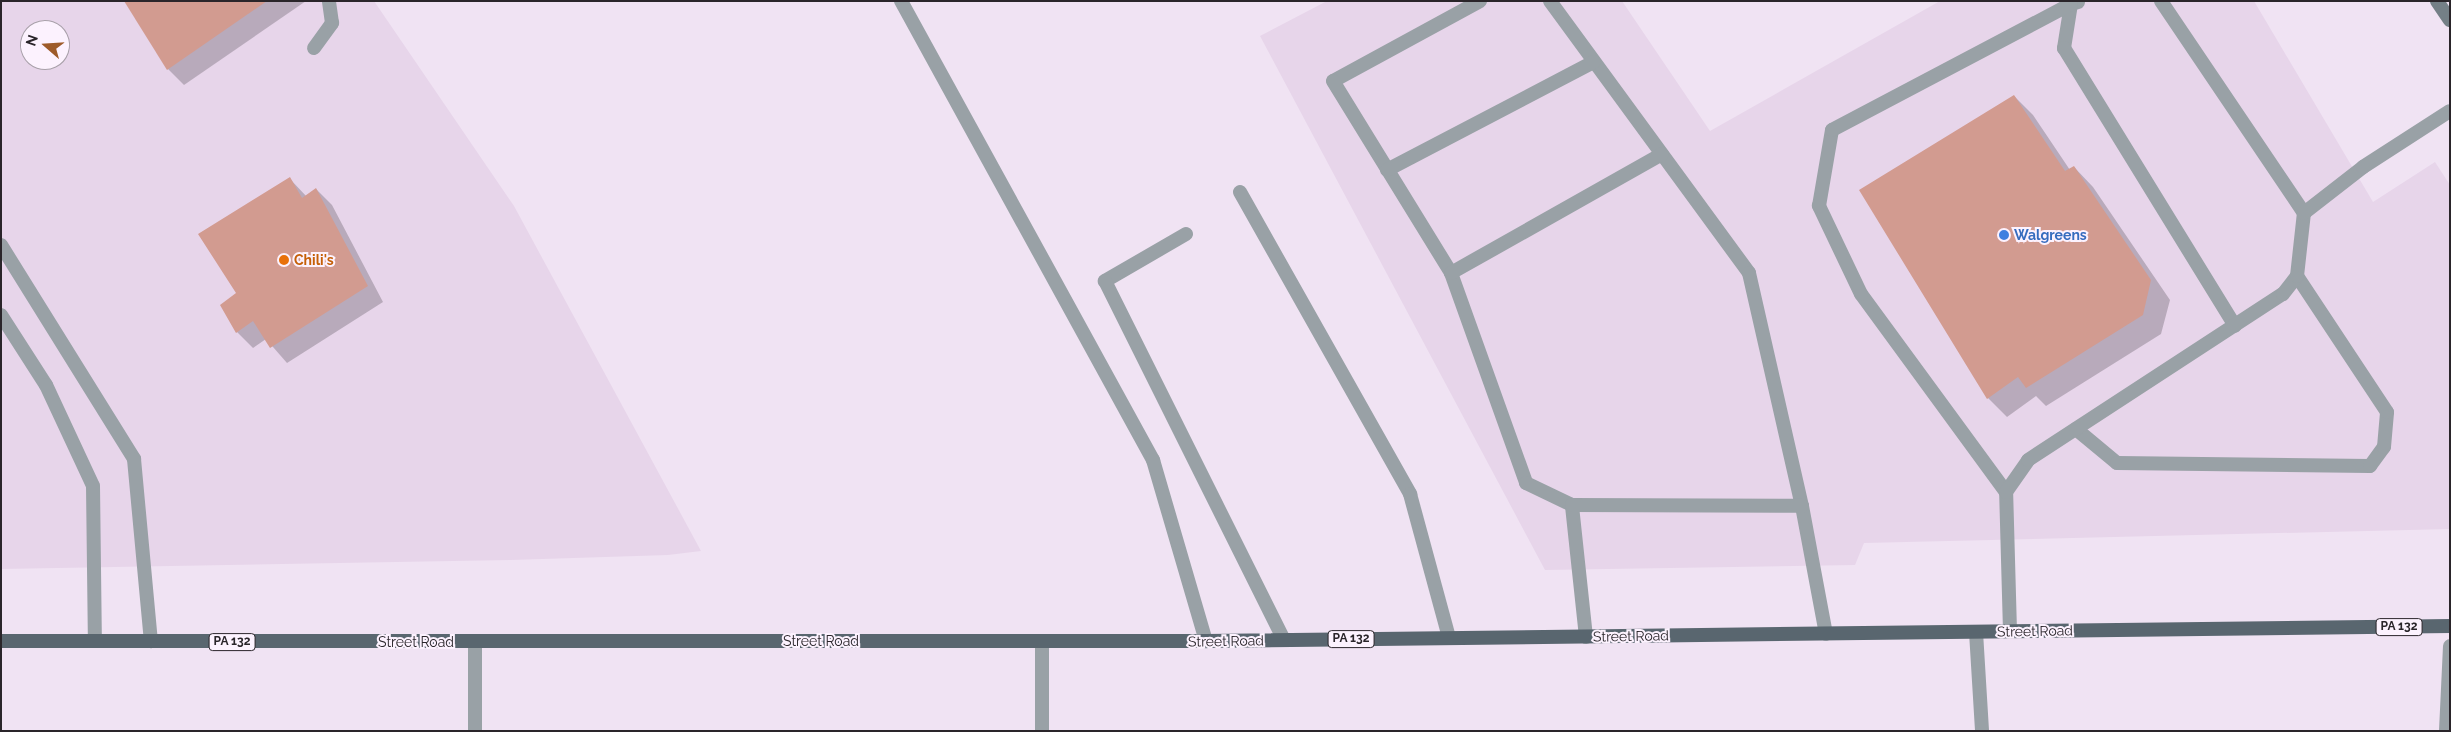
<!DOCTYPE html>
<style>
body{margin:0}
#map{position:relative;width:2451px;height:732px;overflow:hidden;background:#f0e3f3;font-family:Raleway,sans-serif}
div>[style]{position:absolute}
[style*='--x']{left:calc(var(--x)*1px);top:calc(var(--y)*1px);width:calc(var(--w)*1px);rotate:calc(var(--a)*1deg)}
.built>*{inset:0;background:#e7d5ea}
.shadow>*{inset:0;background:#0003}
.building>*{inset:0;background:#d29b90}
.service>*{height:14px;margin:-7px;padding:0 7px;transform-origin:7px;border-radius:7px;background:#99a1a6}
.minor>*{height:14px;margin:-7px;padding:0 7px;transform-origin:7px;border-radius:7px;background:#99a1a6}
.secondary>*{height:14px;margin:-7px;padding:0 7px;transform-origin:7px;border-radius:7px;background:#747f86}
.primary>*{height:14px;margin:-7px;padding:0 7px;transform-origin:7px;border-radius:7px;background:#59666f}
.dots>*{width:14px;height:14px;translate:-50% -50%;box-sizing:border-box;border:2px solid #fcf2fe;border-radius:50%}
span{translate:-50% -50%;white-space:nowrap;text-align:center;line-height:1.15;-webkit-text-stroke:4px #fcf2fe;paint-order:stroke}
.shield-label span{padding:1px 4px;background:#fcf2fe;border:1px solid;border-radius:4px;-webkit-text-stroke-width:0}
.shield-label{font-size:12px;color:#2a252a;font-weight:700}
.shop-label{font-size:14px;color:#366cbe;font-weight:700}
.left{translate:0 -50%;text-align:left}
.food-label{font-size:14px;color:#c56008;font-weight:700}
.street-label{font-size:14px;color:#2a252a}
.frame{position:absolute;inset:0;border:2px solid #2a252a;pointer-events:none}
.north{position:absolute;left:20px;top:20px;width:50px;height:50px;box-sizing:border-box;background:#fcf2fe;border:1px solid #a8a0a9;border-radius:50%;rotate:289deg;font-size:14px;font-weight:700;line-height:20px;text-align:center;color:#2a252a}
.north::after{content:'';display:block;margin:auto;width:18px;height:22px;background:#9e5b2a;clip-path:polygon(50% 0,100% 100%,50% 72%,0 100%)}
</style>
<div id="map">
<div class="built">
<div style="clip-path:polygon(evenodd,1px 1px,374px 1px,514px 206px,701px 551px,668px 555px,511px 560px,1px 569px,1px 1px,30px 30px,60px 30px,60px 60px,30px 60px,30px 30px)"></div>
<div style="clip-path:polygon(1327px 1px,1622px 1px,1710px 131px,1940px 1px,2254px 1px,2373px 202px,2435px 162px,2450px 185px,2450px 529px,1864px 543px,1855px 565px,1545px 570px,1260px 36px)"></div>
</div>
<div class="shadow">
<div style="clip-path:polygon(125px 1px,306px 1px,184px 85px,168px 69px)"></div>
<div style="clip-path:polygon(2014px 96px,2033px 115px,2070px 170px,2074px 167px,2093px 187px,2170px 300px,2161px 334px,2046px 406px,2036px 396px,2007px 417px,1988px 398px)"></div>
<div style="clip-path:polygon(290px 179px,307px 197px,316px 189px,332px 205px,383px 302px,287px 363px,266px 339px,253px 348px,237px 332px,237px 293px)"></div>
</div>
<div class="building">
<div style="clip-path:polygon(124px 1px,267px 1px,167px 70px)"></div>
<div style="clip-path:polygon(2014px 95px,2065px 171px,2074px 166px,2151px 280px,2143px 315px,2026px 388px,2018px 377px,1987px 399px,1859px 190px)"></div>
<div style="clip-path:polygon(290px 177px,302px 198px,316px 188px,368px 286px,270px 348px,253px 321px,236px 333px,220px 305px,236px 293px,198px 234px)"></div>
</div>
<div class="service">
<div style="--x:901;--y:1;--w:524;--a:61.23"></div>
<div style="--x:1153;--y:460;--w:189;--a:73.7"></div>
<div style="--x:1480;--y:1;--w:167;--a:151.4"></div>
<div style="--x:1333;--y:81;--w:225;--a:58.4"></div>
<div style="--x:1451;--y:273;--w:223;--a:70.3"></div>
<div style="--x:1526;--y:483;--w:51;--a:25.6"></div>
<div style="--x:1550;--y:1;--w:337;--a:53.8"></div>
<div style="--x:1749;--y:273;--w:239;--a:77.2"></div>
<div style="--x:1802;--y:506;--w:130;--a:79.4"></div>
<div style="--x:2161;--y:1;--w:256;--a:56"></div>
<div style="--x:2078;--y:2;--w:7;--a:164"></div>
<div style="--x:2071;--y:4;--w:45;--a:99"></div>
<div style="--x:2064;--y:48;--w:326;--a:58.4"></div>
<div style="--x:314;--y:48;--w:31;--a:-54"></div>
<div style="--x:332;--y:23;--w:22;--a:-98"></div>
<div style="--x:1387;--y:170;--w:233;--a:-27.6"></div>
<div style="--x:1240;--y:192;--w:347;--a:60.6"></div>
<div style="--x:1410;--y:494;--w:149;--a:74.8"></div>
<div style="--x:1186;--y:234;--w:94;--a:149.9"></div>
<div style="--x:1105;--y:281;--w:401;--a:63.5"></div>
<div style="--x:1;--y:245;--w:252;--a:58.1"></div>
<div style="--x:134;--y:459;--w:183;--a:84.7"></div>
<div style="--x:1451;--y:273;--w:242;--a:-29.4"></div>
<div style="--x:1;--y:315;--w:83;--a:57.3"></div>
<div style="--x:46;--y:385;--w:111;--a:65"></div>
<div style="--x:93;--y:486;--w:155;--a:89.3"></div>
<div style="--x:2076;--y:429;--w:53;--a:39.7"></div>
<div style="--x:2117;--y:463;--w:253;--a:0.7"></div>
<div style="--x:2370;--y:466;--w:24;--a:-54"></div>
<div style="--x:2384;--y:447;--w:35;--a:-85"></div>
<div style="--x:2387;--y:412;--w:163;--a:-123.5"></div>
<div style="--x:2006;--y:492;--w:245;--a:-126.2"></div>
<div style="--x:1861;--y:294;--w:98;--a:-115.5"></div>
<div style="--x:1819;--y:206;--w:77;--a:-80.3"></div>
<div style="--x:1832;--y:130;--w:270;--a:-27.8"></div>
<div style="--x:2010;--y:631;--w:139;--a:-91.6"></div>
<div style="--x:2006;--y:492;--w:39;--a:-55"></div>
<div style="--x:2028;--y:460;--w:304;--a:-33.1"></div>
<div style="--x:2283;--y:294;--w:23;--a:-52"></div>
<div style="--x:2297;--y:276;--w:63;--a:-83.7"></div>
<div style="--x:2304;--y:213;--w:75;--a:-37.9"></div>
<div style="--x:2363;--y:167;--w:103;--a:-32.8"></div>
<div style="--x:1976;--y:632;--w:99;--a:86.5"></div>
<div style="--x:1586;--y:637;--w:133;--a:-96.1"></div>
<div style="--x:1572;--y:505;--w:230;--a:0.2"></div>
<div style="--x:475;--y:731;--w:89;--a:-90"></div>
<div style="--x:2446;--y:731;--w:85;--a:-87.3"></div>
</div>
<div class="minor">
<div style="--x:1042;--y:731;--w:90;--a:-90"></div>
</div>
<div class="secondary">
<div style="--x:2437;--y:1;--w:23;--a:56"></div>
</div>
<div class="primary">
<div style="--x:1;--y:641;--w:1205;--a:0"></div>
<div style="--x:1206;--y:641;--w:1244;--a:-0.69"></div>
</div>
<div class="dots">
<div style="left:2004px;top:235px;background:#3f7fe0"></div>
<div style="left:284px;top:260px;background:#e8710a"></div>
</div>
<div class="shield-label">
<span style="left:2399px;top:627px">PA 132</span>
<span style="left:1351px;top:639px">PA 132</span>
<span style="left:232px;top:642px">PA 132</span>
</div>
<div class="shop-label">
<span class="left" style="left:2014px;top:235px">Walgreens</span>
</div>
<div class="food-label">
<span class="left" style="left:294px;top:260px">Chili's</span>
</div>
<div class="street-label">
<span style="left:2035px;top:631px;rotate:-1deg">Street Road</span>
<span style="left:1631px;top:636px;rotate:-1deg">Street Road</span>
<span style="left:821px;top:641px">Street Road</span>
<span style="left:1226px;top:641px;rotate:-1deg">Street Road</span>
<span style="left:416px;top:642px">Street Road</span>
</div>
<div class="frame"></div>
<div class="north">N</div>
</div>
